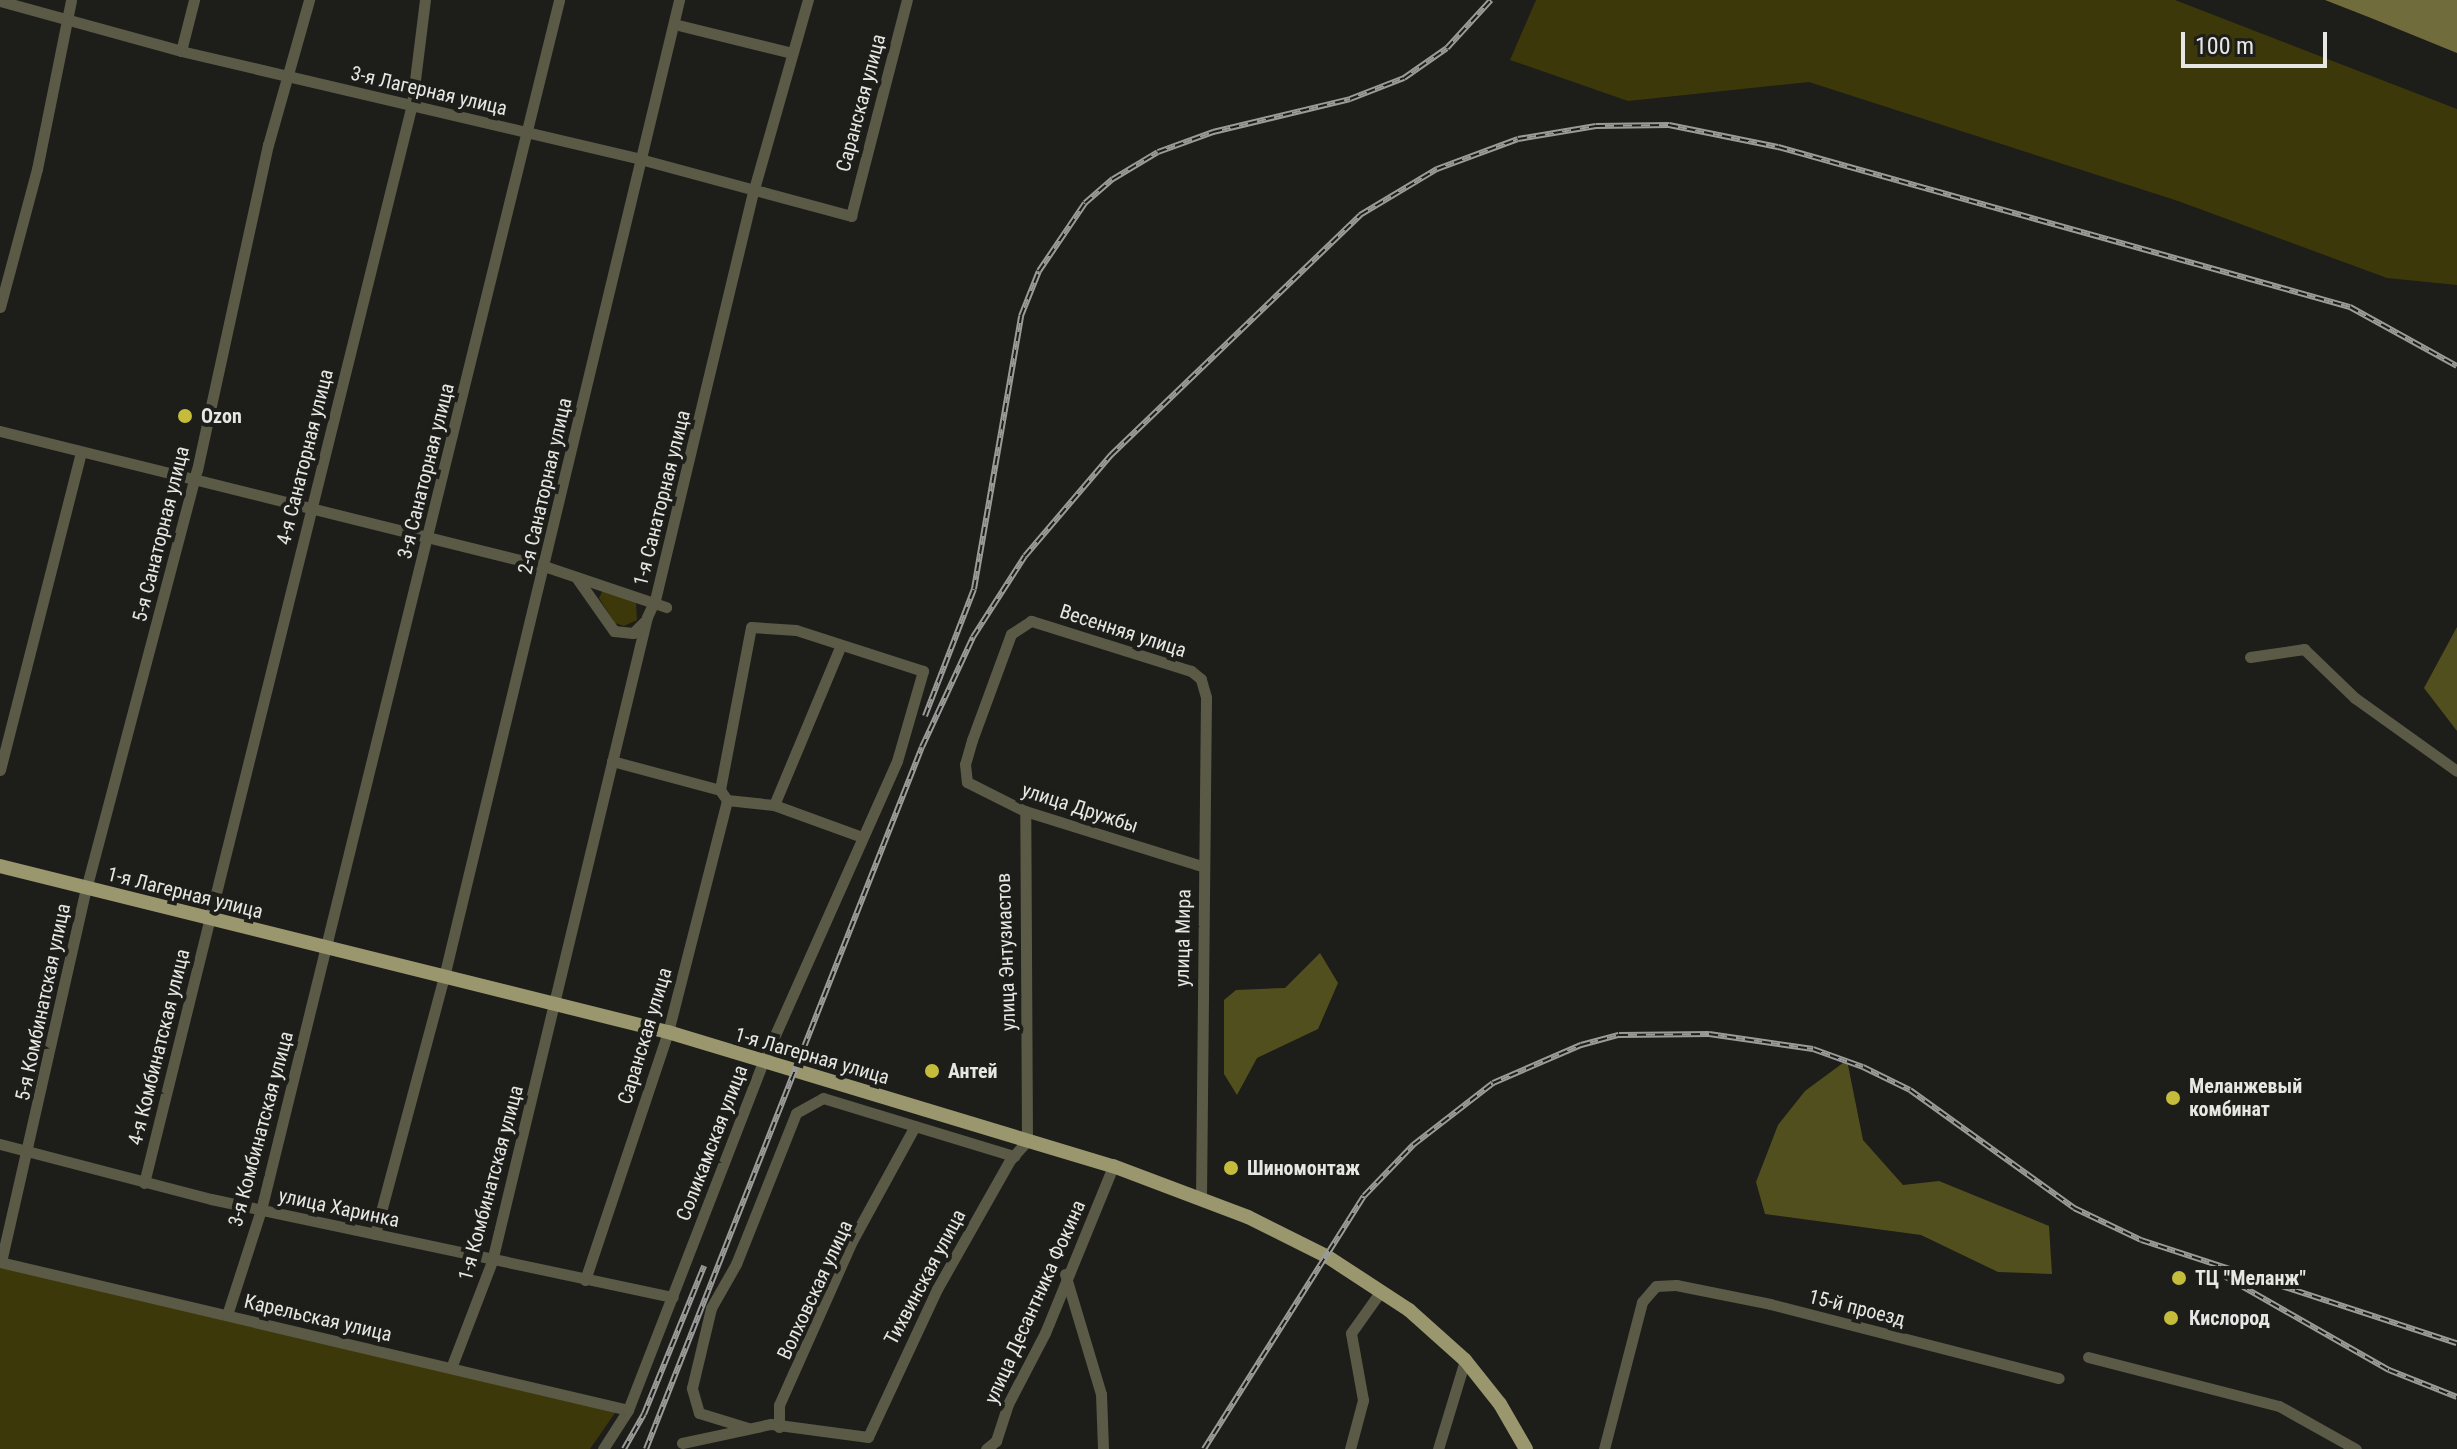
<!DOCTYPE html>
<meta charset="utf-8">
<style>
body{margin:0}
#map{position:relative;width:2457px;height:1449px;overflow:hidden;background:#1d1d1a;font-family:"Roboto Condensed",sans-serif}
div>[style]{position:absolute}
[style*='--x']{left:calc(var(--x)*1px);top:calc(var(--y)*1px);width:calc(var(--w)*1px);rotate:calc(var(--a)*1deg)}
.green>*{inset:0;background:#3c3809}
.forest>*{inset:0;background:#524f1e}
.water>*{inset:0;background:#706c3c}
.minor>*{height:11px;margin:-5.5px;padding:0 5.5px;transform-origin:5.5px;border-radius:5.5px;background:#5b5a46}
.major>*{height:14px;margin:-7px;padding:0 7px;transform-origin:7px;border-radius:7px;background:#9a976e}
.rail>*{height:6px;margin-top:-3px;transform-origin:0;background:repeating-linear-gradient(90deg,#1d1d1a 0 9px,#9b9b99 0 18px);box-sizing:border-box;border-block:2px solid #9b9b99}
.dots>*{width:22px;height:22px;translate:-50% -50%;box-sizing:border-box;border:4px solid #1d1d1a;border-radius:50%}
span{translate:-50% -50%;white-space:nowrap;text-align:center;line-height:1.15;-webkit-text-stroke:8px #1d1d1a;paint-order:stroke}
.street-label{font-size:20px;color:#e6e6e4}
.poi-label{font-size:20px;color:#e6e6e4;font-weight:700}
.left{translate:0 -50%;text-align:left}
.scale{position:absolute;left:2181px;top:32px;width:146px;height:36px;box-sizing:border-box;border:4px solid #e6e6e4;border-top:0;padding-left:10px;font-size:24px;line-height:28px;white-space:nowrap;color:#e6e6e4;-webkit-text-stroke:6px #1d1d1a;paint-order:stroke}
</style>
<div id="map">
<div class="green">
<div style="clip-path:polygon(1536px 0,2175px 0,2457px 109px,2457px 285px,2387px 278px,2178px 201px,1809px 82px,1628px 101px,1510px 60px)"></div>
<div style="clip-path:polygon(603px 590px,636px 602px,637px 620px,624px 626px,615px 623px,599px 598px)"></div>
<div style="clip-path:polygon(0 1265px,617px 1410px,590px 1449px,0 1449px)"></div>
</div>
<div class="forest">
<div style="clip-path:polygon(2457px 627px,2457px 731px,2424px 688px)"></div>
<div style="clip-path:polygon(1320px 953px,1338px 983px,1318px 1029px,1257px 1058px,1237px 1095px,1224px 1074px,1224px 1000px,1236px 990px,1285px 988px)"></div>
<div style="clip-path:polygon(1847px 1060px,1863px 1140px,1903px 1185px,1939px 1181px,2049px 1226px,2052px 1274px,1998px 1272px,1921px 1235px,1765px 1214px,1756px 1182px,1778px 1125px,1805px 1091px)"></div>
</div>
<div class="water">
<div style="clip-path:polygon(2325px 0,2457px 0,2457px 53px,2371px 18px)"></div>
</div>
<div class="minor">
<div style="--x:0;--y:1;--w:188;--a:15.4"></div>
<div style="--x:181;--y:51;--w:472;--a:13.2"></div>
<div style="--x:640;--y:159;--w:219;--a:15.1"></div>
<div style="--x:851;--y:216;--w:223;--a:-75.5"></div>
<div style="--x:674;--y:24;--w:122;--a:13.8"></div>
<div style="--x:181;--y:51;--w:53;--a:-75.7"></div>
<div style="--x:0;--y:307;--w:143;--a:-75"></div>
<div style="--x:37;--y:169;--w:172;--a:-78.6"></div>
<div style="--x:0;--y:431;--w:561;--a:13.94"></div>
<div style="--x:544;--y:566;--w:129;--a:18.6"></div>
<div style="--x:576;--y:577;--w:66;--a:54.9"></div>
<div style="--x:614;--y:631;--w:19;--a:6"></div>
<div style="--x:633;--y:633;--w:16;--a:-45"></div>
<div style="--x:2250;--y:657;--w:55;--a:-8.4"></div>
<div style="--x:2304;--y:649;--w:71;--a:43.9"></div>
<div style="--x:2355;--y:698;--w:125;--a:35.6"></div>
<div style="--x:612;--y:761;--w:112;--a:15"></div>
<div style="--x:720;--y:790;--w:12;--a:55"></div>
<div style="--x:727;--y:800;--w:47;--a:6.1"></div>
<div style="--x:774;--y:805;--w:94;--a:20"></div>
<div style="--x:0;--y:770;--w:328;--a:-75.7"></div>
<div style="--x:774;--y:805;--w:171;--a:-67.3"></div>
<div style="--x:0;--y:1144;--w:218;--a:14.6"></div>
<div style="--x:211;--y:1199;--w:472;--a:12"></div>
<div style="--x:144;--y:1183;--w:1112;--a:-76.05"></div>
<div style="--x:412;--y:104;--w:105;--a:-82.9"></div>
<div style="--x:1201;--y:1199;--w:502;--a:-89.43"></div>
<div style="--x:1206;--y:697;--w:19;--a:-106"></div>
<div style="--x:1201;--y:679;--w:13;--a:-141"></div>
<div style="--x:1191;--y:671;--w:168;--a:-162.6"></div>
<div style="--x:1031;--y:621;--w:24;--a:147"></div>
<div style="--x:1011;--y:634;--w:113;--a:110.2"></div>
<div style="--x:972;--y:740;--w:25;--a:106"></div>
<div style="--x:965;--y:764;--w:18;--a:84"></div>
<div style="--x:967;--y:782;--w:65;--a:26.6"></div>
<div style="--x:1025;--y:811;--w:185;--a:17.3"></div>
<div style="--x:375;--y:1234;--w:262;--a:-75"></div>
<div style="--x:443;--y:981;--w:1009;--a:-76.47"></div>
<div style="--x:0;--y:1262;--w:645;--a:13.26"></div>
<div style="--x:1;--y:1262;--w:383;--a:-77.2"></div>
<div style="--x:86;--y:889;--w:433;--a:-75.2"></div>
<div style="--x:197;--y:470;--w:333;--a:-77.7"></div>
<div style="--x:268;--y:145;--w:151;--a:-74.2"></div>
<div style="--x:1065;--y:1274;--w:125;--a:73.3"></div>
<div style="--x:1101;--y:1394;--w:55;--a:87.9"></div>
<div style="--x:585;--y:1280;--w:262;--a:-71.5"></div>
<div style="--x:668;--y:1032;--w:239;--a:-75.7"></div>
<div style="--x:227;--y:1315;--w:110;--a:-72.1"></div>
<div style="--x:261;--y:1210;--w:1246;--a:-76.16"></div>
<div style="--x:2088;--y:1357;--w:197;--a:14.4"></div>
<div style="--x:2279;--y:1406;--w:88;--a:29.2"></div>
<div style="--x:451;--y:1368;--w:115;--a:-69"></div>
<div style="--x:492;--y:1261;--w:662;--a:-76.47"></div>
<div style="--x:647;--y:617;--w:19;--a:-65"></div>
<div style="--x:655;--y:600;--w:423;--a:-76.5"></div>
<div style="--x:754;--y:189;--w:197;--a:-74.1"></div>
<div style="--x:779;--y:1427;--w:22;--a:-90"></div>
<div style="--x:779;--y:1405;--w:180;--a:-66"></div>
<div style="--x:852;--y:1241;--w:131;--a:-61.3"></div>
<div style="--x:748;--y:1428;--w:51;--a:-163"></div>
<div style="--x:699;--y:1413;--w:26;--a:-106"></div>
<div style="--x:692;--y:1388;--w:82;--a:-76.6"></div>
<div style="--x:711;--y:1308;--w:51;--a:-60.4"></div>
<div style="--x:736;--y:1264;--w:162;--a:-68.3"></div>
<div style="--x:796;--y:1113;--w:31;--a:-29"></div>
<div style="--x:823;--y:1098;--w:200;--a:16.9"></div>
<div style="--x:682;--y:1443;--w:91;--a:-12.1"></div>
<div style="--x:771;--y:1424;--w:98;--a:7.6"></div>
<div style="--x:868;--y:1437;--w:163;--a:-65"></div>
<div style="--x:937;--y:1289;--w:148;--a:-60.5"></div>
<div style="--x:1010;--y:1160;--w:25;--a:-48"></div>
<div style="--x:1027;--y:1141;--w:330;--a:-90.3"></div>
<div style="--x:603;--y:1449;--w:46;--a:-57.3"></div>
<div style="--x:628;--y:1410;--w:373;--a:-68.8"></div>
<div style="--x:763;--y:1062;--w:329;--a:-66"></div>
<div style="--x:897;--y:761;--w:94;--a:-73.9"></div>
<div style="--x:923;--y:671;--w:133;--a:-162.1"></div>
<div style="--x:796;--y:630;--w:45;--a:-176.2"></div>
<div style="--x:751;--y:627;--w:166;--a:100.8"></div>
<div style="--x:986;--y:1449;--w:13;--a:-39"></div>
<div style="--x:996;--y:1441;--w:39;--a:-72"></div>
<div style="--x:1008;--y:1404;--w:80;--a:-62.5"></div>
<div style="--x:1045;--y:1333;--w:180;--a:-67.8"></div>
<div style="--x:1350;--y:1449;--w:51;--a:-75.1"></div>
<div style="--x:1363;--y:1400;--w:68;--a:-100.2"></div>
<div style="--x:1351;--y:1333;--w:52;--a:-54.5"></div>
<div style="--x:1438;--y:1449;--w:93;--a:-73.1"></div>
<div style="--x:1604;--y:1449;--w:152;--a:-75.5"></div>
<div style="--x:1642;--y:1302;--w:21;--a:-49"></div>
<div style="--x:1656;--y:1286;--w:20;--a:-3"></div>
<div style="--x:1676;--y:1285;--w:96;--a:11.4"></div>
<div style="--x:1770;--y:1304;--w:298;--a:14.4"></div>
</div>
<div class="major">
<div style="--x:0;--y:866;--w:688;--a:13.96"></div>
<div style="--x:668;--y:1032;--w:465;--a:16.8"></div>
<div style="--x:1113;--y:1166;--w:144;--a:20.7"></div>
<div style="--x:1248;--y:1217;--w:89;--a:26.6"></div>
<div style="--x:1328;--y:1257;--w:97;--a:33.2"></div>
<div style="--x:1409;--y:1310;--w:75;--a:41.8"></div>
<div style="--x:1465;--y:1360;--w:56;--a:51.5"></div>
<div style="--x:1500;--y:1404;--w:52;--a:60"></div>
</div>
<div class="rail">
<div style="--x:925;--y:716;--w:136;--a:-68.9"></div>
<div style="--x:974;--y:589;--w:277;--a:-80.2"></div>
<div style="--x:1021;--y:316;--w:48;--a:-68.2"></div>
<div style="--x:1039;--y:271;--w:82;--a:-55.9"></div>
<div style="--x:1085;--y:203;--w:37;--a:-41"></div>
<div style="--x:1113;--y:179;--w:52;--a:-31"></div>
<div style="--x:1158;--y:152;--w:59;--a:-20"></div>
<div style="--x:1213;--y:132;--w:141;--a:-13.5"></div>
<div style="--x:1350;--y:99;--w:58;--a:-21.3"></div>
<div style="--x:1404;--y:78;--w:52;--a:-34.9"></div>
<div style="--x:1447;--y:48;--w:65;--a:-47.5"></div>
<div style="--x:2224;--y:1276;--w:190;--a:29.7"></div>
<div style="--x:2389;--y:1370;--w:73;--a:21.7"></div>
<div style="--x:624;--y:1449;--w:40;--a:-60.3"></div>
<div style="--x:644;--y:1414;--w:160;--a:-67.9"></div>
<div style="--x:646;--y:1449;--w:754;--a:-68.54"></div>
<div style="--x:922;--y:747;--w:121;--a:-65.1"></div>
<div style="--x:973;--y:637;--w:96;--a:-57.3"></div>
<div style="--x:1025;--y:556;--w:133;--a:-49.6"></div>
<div style="--x:1111;--y:455;--w:346;--a:-43.9"></div>
<div style="--x:1360;--y:215;--w:90;--a:-30.9"></div>
<div style="--x:1437;--y:169;--w:86;--a:-20.3"></div>
<div style="--x:1518;--y:139;--w:79;--a:-9.5"></div>
<div style="--x:1596;--y:126;--w:73;--a:-0.8"></div>
<div style="--x:1669;--y:125;--w:111;--a:11.4"></div>
<div style="--x:1778;--y:147;--w:594;--a:15.63"></div>
<div style="--x:2350;--y:307;--w:122;--a:28.9"></div>
<div style="--x:1204;--y:1449;--w:299;--a:-57.7"></div>
<div style="--x:1364;--y:1196;--w:71;--a:-46.1"></div>
<div style="--x:1413;--y:1145;--w:101;--a:-37.8"></div>
<div style="--x:1493;--y:1083;--w:96;--a:-23.4"></div>
<div style="--x:1581;--y:1045;--w:39;--a:-15"></div>
<div style="--x:1619;--y:1035;--w:90;--a:-0.6"></div>
<div style="--x:1709;--y:1034;--w:105;--a:8.2"></div>
<div style="--x:1813;--y:1049;--w:53;--a:19.8"></div>
<div style="--x:1863;--y:1067;--w:52;--a:26.1"></div>
<div style="--x:1910;--y:1090;--w:202;--a:35.7"></div>
<div style="--x:2074;--y:1208;--w:74;--a:25.5"></div>
<div style="--x:2141;--y:1240;--w:332;--a:18.1"></div>
</div>
<div class="dots">
<div style="left:185px;top:416px;background:#c6bc3c"></div>
<div style="left:932px;top:1071px;background:#c6bc3c"></div>
<div style="left:2173px;top:1098px;background:#c6bc3c"></div>
<div style="left:1231px;top:1168px;background:#c6bc3c"></div>
<div style="left:2179px;top:1278px;background:#c6bc3c"></div>
<div style="left:2171px;top:1318px;background:#c6bc3c"></div>
</div>
<div class="street-label">
<span style="left:429px;top:91px;rotate:13deg">3-я Лагерная улица</span>
<span style="left:861px;top:103px;rotate:-75deg">Саранская улица</span>
<span style="left:305px;top:457px;rotate:-76deg">4-я Санаторная улица</span>
<span style="left:426px;top:471px;rotate:-76deg">3-я Санаторная улица</span>
<span style="left:545px;top:486px;rotate:-77deg">2-я Санаторная улица</span>
<span style="left:662px;top:498px;rotate:-76deg">1-я Санаторная улица</span>
<span style="left:161px;top:534px;rotate:-76deg">5-я Санаторная улица</span>
<span style="left:1123px;top:631px;rotate:18deg">Весенняя улица</span>
<span style="left:1080px;top:808px;rotate:18deg">улица Дружбы</span>
<span style="left:185px;top:893px;rotate:14deg">1-я Лагерная улица</span>
<span style="left:1183px;top:938px;rotate:-89deg">улица Мира</span>
<span style="left:1006px;top:952px;rotate:-92deg">улица Энтузиастов</span>
<span style="left:43px;top:1002px;rotate:-78deg">5-я Комбинатская улица</span>
<span style="left:645px;top:1036px;rotate:-73deg">Саранская улица</span>
<span style="left:159px;top:1047px;rotate:-76deg">4-я Комбинатская улица</span>
<span style="left:812px;top:1056px;rotate:16deg">1-я Лагерная улица</span>
<span style="left:261px;top:1129px;rotate:-75deg">3-я Комбинатская улица</span>
<span style="left:712px;top:1143px;rotate:-69deg">Соликамская улица</span>
<span style="left:491px;top:1183px;rotate:-75deg">1-я Комбинатская улица</span>
<span style="left:339px;top:1208px;rotate:12deg">улица Харинка</span>
<span style="left:925px;top:1277px;rotate:-62deg">Тихвинская улица</span>
<span style="left:815px;top:1290px;rotate:-65deg">Волховская улица</span>
<span style="left:1035px;top:1302px;rotate:-66deg">улица Десантника Фокина</span>
<span style="left:1857px;top:1308px;rotate:14deg">15-й проезд</span>
<span style="left:318px;top:1318px;rotate:13deg">Карельская улица</span>
</div>
<div class="poi-label">
<span class="left" style="left:201px;top:416px">Ozon</span>
<span class="left" style="left:948px;top:1071px">Антей</span>
<span class="left" style="left:2189px;top:1098px">Меланжевый<br>комбинат</span>
<span class="left" style="left:1247px;top:1168px">Шиномонтаж</span>
<span class="left" style="left:2195px;top:1278px">ТЦ "Меланж"</span>
<span class="left" style="left:2189px;top:1318px">Кислород</span>
</div>
<div class="scale">100 m</div>
</div>
